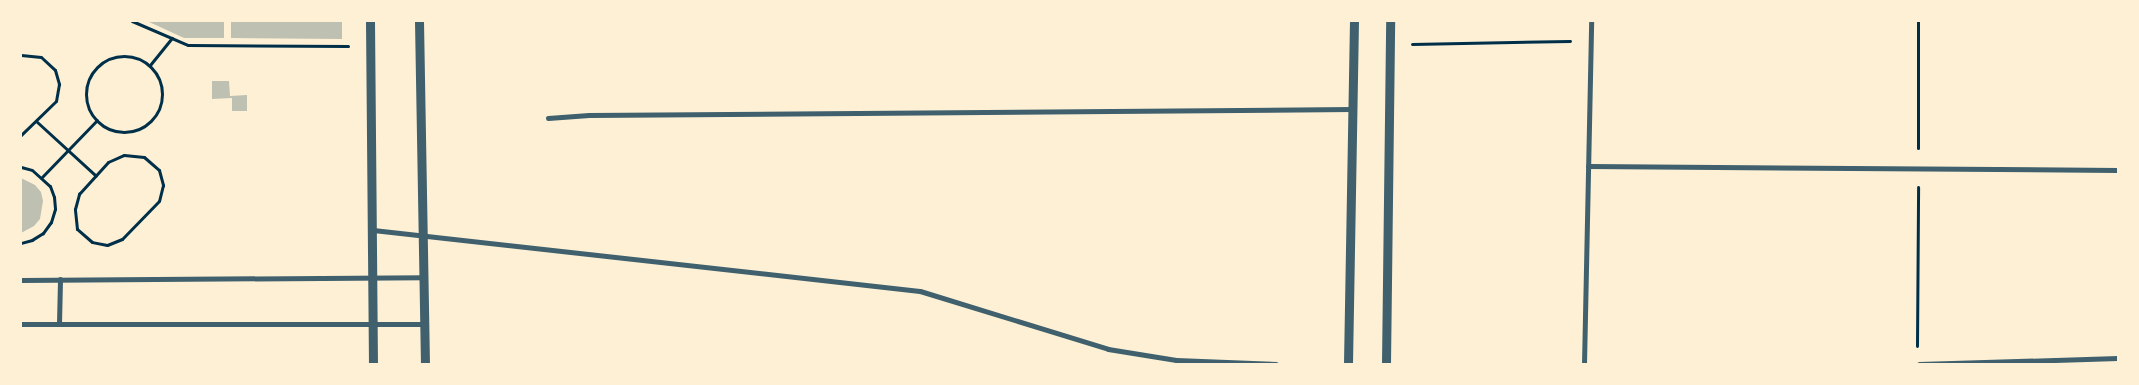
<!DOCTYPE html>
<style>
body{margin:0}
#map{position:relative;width:2139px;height:385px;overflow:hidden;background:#fdf0d5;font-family:Lato,sans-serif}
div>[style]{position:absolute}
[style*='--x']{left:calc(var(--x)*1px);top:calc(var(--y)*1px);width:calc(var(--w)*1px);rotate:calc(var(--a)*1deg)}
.building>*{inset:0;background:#bec0b2}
.path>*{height:3px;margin:-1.5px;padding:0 1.5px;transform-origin:1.5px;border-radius:1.5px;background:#003049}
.path>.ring{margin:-1.5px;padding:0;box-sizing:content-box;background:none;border:3px solid #003049;border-radius:50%}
.minor>*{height:5px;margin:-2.5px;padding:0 2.5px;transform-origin:2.5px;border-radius:2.5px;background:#3f606c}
.tertiary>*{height:9px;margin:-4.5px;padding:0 4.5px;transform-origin:4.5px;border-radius:4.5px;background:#3f606c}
span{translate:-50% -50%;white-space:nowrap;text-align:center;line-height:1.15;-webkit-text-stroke:4px #fdf0d5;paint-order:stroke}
.frame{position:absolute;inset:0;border:22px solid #fdf0d5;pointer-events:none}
</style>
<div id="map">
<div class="building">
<div style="clip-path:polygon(147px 21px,224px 21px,224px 38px,184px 38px)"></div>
<div style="clip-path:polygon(231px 21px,342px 21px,342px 39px,231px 38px)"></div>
<div style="clip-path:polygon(212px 81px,229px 81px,230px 96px,247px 95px,247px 111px,232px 111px,232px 98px,212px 99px)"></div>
<div style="clip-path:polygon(21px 178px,35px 185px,41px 192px,43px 201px,40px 219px,34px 226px,21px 233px)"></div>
</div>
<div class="path">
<div style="--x:132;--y:21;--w:61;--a:23.2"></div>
<div style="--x:188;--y:45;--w:160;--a:0.4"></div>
<div style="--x:1918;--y:21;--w:127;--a:90"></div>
<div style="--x:1412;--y:44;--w:158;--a:-1.1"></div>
<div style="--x:21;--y:55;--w:20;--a:6"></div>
<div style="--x:41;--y:57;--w:19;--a:43"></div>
<div style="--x:55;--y:70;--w:15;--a:74"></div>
<div style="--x:59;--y:84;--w:17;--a:100"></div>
<div style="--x:56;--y:101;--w:49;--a:135.8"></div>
<div class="ring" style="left:86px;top:56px;width:73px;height:73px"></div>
<div style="--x:150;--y:65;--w:35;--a:-51"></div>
<div style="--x:36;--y:121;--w:81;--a:42.5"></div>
<div style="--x:124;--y:155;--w:20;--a:6"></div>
<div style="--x:144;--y:157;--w:20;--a:41"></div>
<div style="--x:159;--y:170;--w:16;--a:75"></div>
<div style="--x:163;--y:185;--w:16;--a:104"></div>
<div style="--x:159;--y:201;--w:53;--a:134.2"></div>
<div style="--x:122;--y:239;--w:16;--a:158"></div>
<div style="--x:107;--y:245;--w:15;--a:-169"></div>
<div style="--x:92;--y:242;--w:20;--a:-139"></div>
<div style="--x:77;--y:229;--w:20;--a:-96"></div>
<div style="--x:75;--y:209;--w:16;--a:-75"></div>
<div style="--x:79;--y:194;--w:43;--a:-47.8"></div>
<div style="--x:108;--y:162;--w:17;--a:-24"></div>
<div style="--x:21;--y:167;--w:11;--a:15"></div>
<div style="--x:32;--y:170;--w:24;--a:42"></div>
<div style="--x:50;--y:186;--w:12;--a:70"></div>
<div style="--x:54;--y:197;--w:12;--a:85"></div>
<div style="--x:55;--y:209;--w:14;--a:107"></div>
<div style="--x:51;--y:222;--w:14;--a:126"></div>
<div style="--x:43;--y:233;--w:13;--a:148"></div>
<div style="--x:32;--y:240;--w:11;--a:165"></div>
<div style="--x:42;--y:177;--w:79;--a:-46"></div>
<div style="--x:1917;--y:346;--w:159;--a:-89.6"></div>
</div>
<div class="minor">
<div style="--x:548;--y:118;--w:41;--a:-4.2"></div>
<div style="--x:589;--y:115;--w:763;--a:-0.45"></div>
<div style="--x:1588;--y:166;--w:530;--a:0.43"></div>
<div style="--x:373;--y:230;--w:550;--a:6.36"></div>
<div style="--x:920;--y:291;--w:197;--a:17.1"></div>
<div style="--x:1108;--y:349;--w:69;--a:9.2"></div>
<div style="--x:1176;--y:360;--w:100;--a:2.3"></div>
<div style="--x:21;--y:280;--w:403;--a:-0.4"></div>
<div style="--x:21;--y:324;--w:403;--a:0"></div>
<div style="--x:59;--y:324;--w:45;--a:-88.7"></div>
<div style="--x:1584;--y:364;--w:343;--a:-88.8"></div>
<div style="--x:1919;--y:364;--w:199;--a:-1.7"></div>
</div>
<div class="tertiary">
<div style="--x:370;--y:21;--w:343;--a:89.5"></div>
<div style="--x:419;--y:21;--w:343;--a:89"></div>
<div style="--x:1348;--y:364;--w:343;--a:-89"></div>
<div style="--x:1386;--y:364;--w:343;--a:-89.3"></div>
</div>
<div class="frame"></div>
</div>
